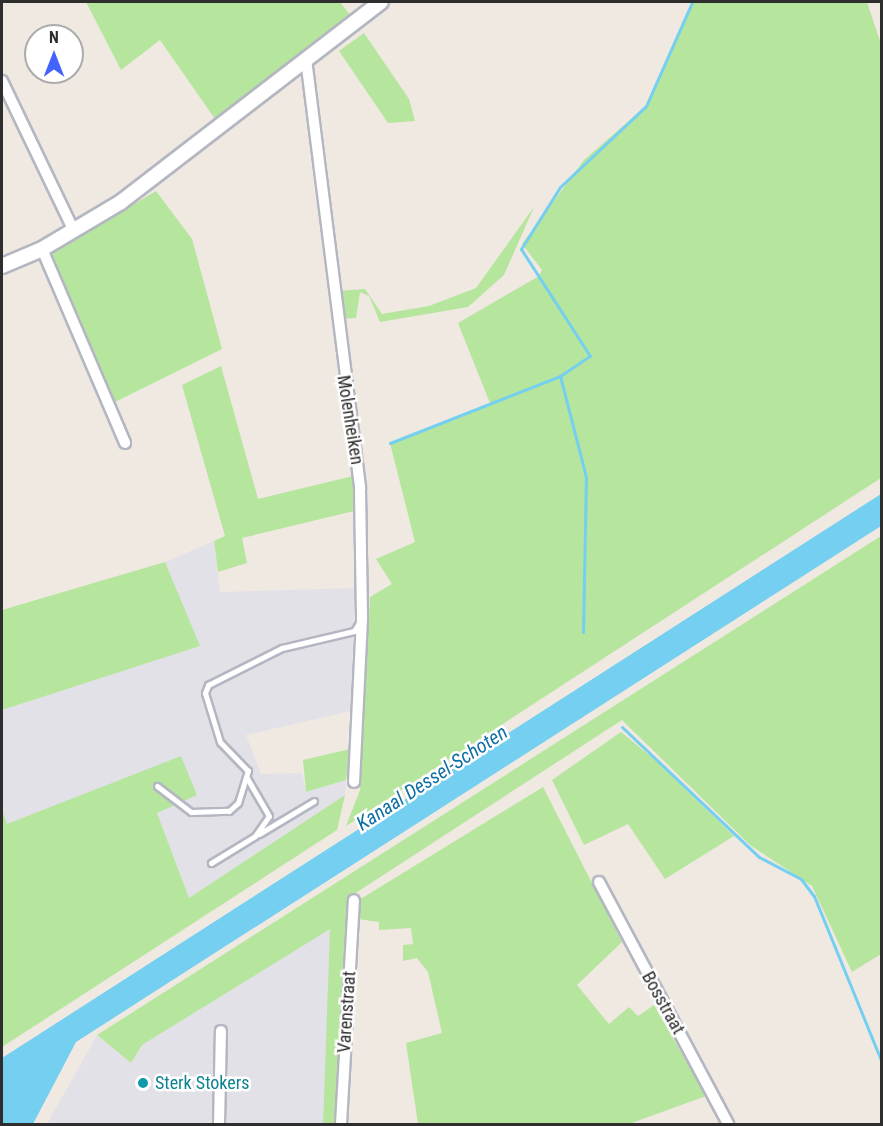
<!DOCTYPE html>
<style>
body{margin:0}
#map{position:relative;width:883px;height:1126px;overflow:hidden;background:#efe9e1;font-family:"Roboto Condensed",sans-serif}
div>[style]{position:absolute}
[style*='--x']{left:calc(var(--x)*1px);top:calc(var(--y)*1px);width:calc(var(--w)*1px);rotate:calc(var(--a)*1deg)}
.industrial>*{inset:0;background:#e3e1e8}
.green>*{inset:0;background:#b6e59e}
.water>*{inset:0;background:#75cff0}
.stream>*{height:3px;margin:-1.5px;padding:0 1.5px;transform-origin:1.5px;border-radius:1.5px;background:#75cff0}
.roads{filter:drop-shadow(2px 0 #b4b7c1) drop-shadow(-2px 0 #b4b7c1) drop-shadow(0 2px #b4b7c1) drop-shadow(0 -2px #b4b7c1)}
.service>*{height:5px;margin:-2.5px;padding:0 2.5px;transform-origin:2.5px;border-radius:2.5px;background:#fff}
.minor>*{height:10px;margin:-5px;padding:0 5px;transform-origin:5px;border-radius:5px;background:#fff}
.tertiary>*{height:14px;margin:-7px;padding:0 7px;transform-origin:7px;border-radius:7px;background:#fff}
.dots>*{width:16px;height:16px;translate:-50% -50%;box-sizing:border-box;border:3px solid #fff;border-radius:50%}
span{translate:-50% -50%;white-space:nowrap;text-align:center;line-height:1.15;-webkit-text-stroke:5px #fff;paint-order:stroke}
.street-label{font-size:18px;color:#2e2e2e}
.culture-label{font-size:18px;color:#0d838f}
.left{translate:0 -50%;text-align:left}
.water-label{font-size:20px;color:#0d6fa3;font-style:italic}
.frame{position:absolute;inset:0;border:3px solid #2e2e2e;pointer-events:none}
.north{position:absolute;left:24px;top:24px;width:60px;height:60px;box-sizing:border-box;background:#fff;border:2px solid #ababab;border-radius:50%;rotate:0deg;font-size:16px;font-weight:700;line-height:24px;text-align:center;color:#2e2e2e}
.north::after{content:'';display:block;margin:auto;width:21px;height:27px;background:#4264fb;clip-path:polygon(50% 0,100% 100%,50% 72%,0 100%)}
</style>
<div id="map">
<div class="industrial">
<div style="clip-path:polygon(214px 541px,220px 592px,355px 588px,351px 711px,246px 735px,261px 774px,302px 773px,306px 792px,346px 780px,345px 795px,189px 898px,157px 813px,6px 824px,2px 810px,2px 710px,199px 646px,165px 562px)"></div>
<div style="clip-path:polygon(331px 928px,323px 1124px,47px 1124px,97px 1035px,131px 1063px,142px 1045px)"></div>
</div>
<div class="green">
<div style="clip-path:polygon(86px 2px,340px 2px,352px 17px,215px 119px,160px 40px,121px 70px)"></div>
<div style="clip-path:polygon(692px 2px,867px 2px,882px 47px,881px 478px,346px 826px,360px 790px,370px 597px,392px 584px,376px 559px,415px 542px,390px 443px,490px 403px,458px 323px,539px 276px,542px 270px,522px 244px,584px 160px,646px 106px)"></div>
<div style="clip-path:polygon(364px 33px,409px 99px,415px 121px,388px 123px,339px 51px)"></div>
<div style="clip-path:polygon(156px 191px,192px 239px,222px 349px,113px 403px,52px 259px,54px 252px)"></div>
<div style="clip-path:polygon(534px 207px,504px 275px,468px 307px,380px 322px,369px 296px,360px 292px,356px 318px,340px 319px,338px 291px,365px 289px,382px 314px,429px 306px,476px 288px)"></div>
<div style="clip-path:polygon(221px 366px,258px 499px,353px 476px,354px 511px,242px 538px,247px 563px,218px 572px,214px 541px,225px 536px,182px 385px)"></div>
<div style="clip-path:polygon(881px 536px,881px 954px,852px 972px,812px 886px,750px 845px,622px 720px,351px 896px,337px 1124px,323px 1124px,330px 929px,142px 1045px,131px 1063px,97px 1035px)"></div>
<div style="clip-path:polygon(165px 562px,200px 646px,2px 710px,2px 610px)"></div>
<div style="clip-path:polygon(621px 732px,654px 759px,734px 836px,665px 879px,628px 824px,584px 845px,552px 780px)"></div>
<div style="clip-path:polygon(350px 749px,346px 780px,306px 792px,303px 760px)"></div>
<div style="clip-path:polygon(181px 756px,197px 795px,157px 813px,189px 898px,345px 795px,337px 830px,2px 1047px,2px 810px,7px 824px)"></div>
<div style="clip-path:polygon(543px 787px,622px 942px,577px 985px,609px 1024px,629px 1007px,638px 1016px,654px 1005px,706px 1096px,629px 1124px,418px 1124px,406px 1043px,442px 1033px,428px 972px,417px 958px,403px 961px,403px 945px,413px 944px,411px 928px,379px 930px,379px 922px,358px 919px,359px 900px)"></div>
</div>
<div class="water">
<div style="clip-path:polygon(881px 494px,881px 526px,76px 1042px,33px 1124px,2px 1124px,2px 1058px)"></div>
</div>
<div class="stream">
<div style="--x:390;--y:443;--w:183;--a:-21.5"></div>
<div style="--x:583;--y:632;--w:155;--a:-88.9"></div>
<div style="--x:586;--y:477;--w:104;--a:-104.4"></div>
<div style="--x:560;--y:376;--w:36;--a:-34"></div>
<div style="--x:590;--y:356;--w:127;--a:-122.8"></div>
<div style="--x:521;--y:249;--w:73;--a:-57.8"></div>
<div style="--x:560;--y:187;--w:118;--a:-43.3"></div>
<div style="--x:646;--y:106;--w:114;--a:-66.1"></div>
<div style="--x:622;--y:727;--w:189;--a:43.5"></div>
<div style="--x:759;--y:857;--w:47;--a:27.6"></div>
<div style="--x:801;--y:879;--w:21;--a:53"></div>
<div style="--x:814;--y:896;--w:180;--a:67.8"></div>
</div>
<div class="roads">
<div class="service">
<div style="--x:157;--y:786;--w:43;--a:37.4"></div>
<div style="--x:191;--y:812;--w:38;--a:-2"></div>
<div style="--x:229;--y:811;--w:12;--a:-42"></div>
<div style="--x:238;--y:803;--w:34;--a:-73"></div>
<div style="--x:248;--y:771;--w:40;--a:-134"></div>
<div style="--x:220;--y:742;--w:51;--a:-107"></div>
<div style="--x:205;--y:693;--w:9;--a:-69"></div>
<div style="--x:208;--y:685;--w:83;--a:-26.6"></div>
<div style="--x:282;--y:648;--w:74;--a:-13.3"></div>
<div style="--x:354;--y:631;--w:9;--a:-58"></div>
<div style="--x:259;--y:834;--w:64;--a:-31"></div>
<div style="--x:211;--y:863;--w:52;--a:-31.5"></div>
<div style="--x:255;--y:836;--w:24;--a:-55"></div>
<div style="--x:269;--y:816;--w:44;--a:-120.1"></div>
</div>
<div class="minor">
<div style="--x:306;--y:59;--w:433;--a:82.8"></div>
<div style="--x:360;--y:489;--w:130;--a:89.1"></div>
<div style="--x:362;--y:619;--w:163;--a:92.8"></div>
<div style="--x:2;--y:81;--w:166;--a:64.4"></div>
<div style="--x:42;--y:249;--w:211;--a:66.8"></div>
<div style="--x:599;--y:882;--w:274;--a:61.9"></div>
<div style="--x:219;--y:1124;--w:93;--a:-88.8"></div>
<div style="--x:341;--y:1124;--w:224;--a:-86.7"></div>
</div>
<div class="tertiary">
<div style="--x:2;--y:266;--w:43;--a:-23"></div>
<div style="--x:42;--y:249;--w:92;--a:-30.7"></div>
<div style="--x:121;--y:202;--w:328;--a:-37.6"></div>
</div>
</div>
<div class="dots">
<div style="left:143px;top:1083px;background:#0f9aa8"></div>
</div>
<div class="street-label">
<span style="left:350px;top:420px;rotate:81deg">Molenheiken</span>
<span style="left:663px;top:1003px;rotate:61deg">Bosstraat</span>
<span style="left:347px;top:1012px;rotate:-86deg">Varenstraat</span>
</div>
<div class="culture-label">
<span class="left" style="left:155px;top:1083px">Sterk Stokers</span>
</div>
<div class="water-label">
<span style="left:432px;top:778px;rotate:-33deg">Kanaal Dessel-Schoten</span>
</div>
<div class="frame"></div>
<div class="north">N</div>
</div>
